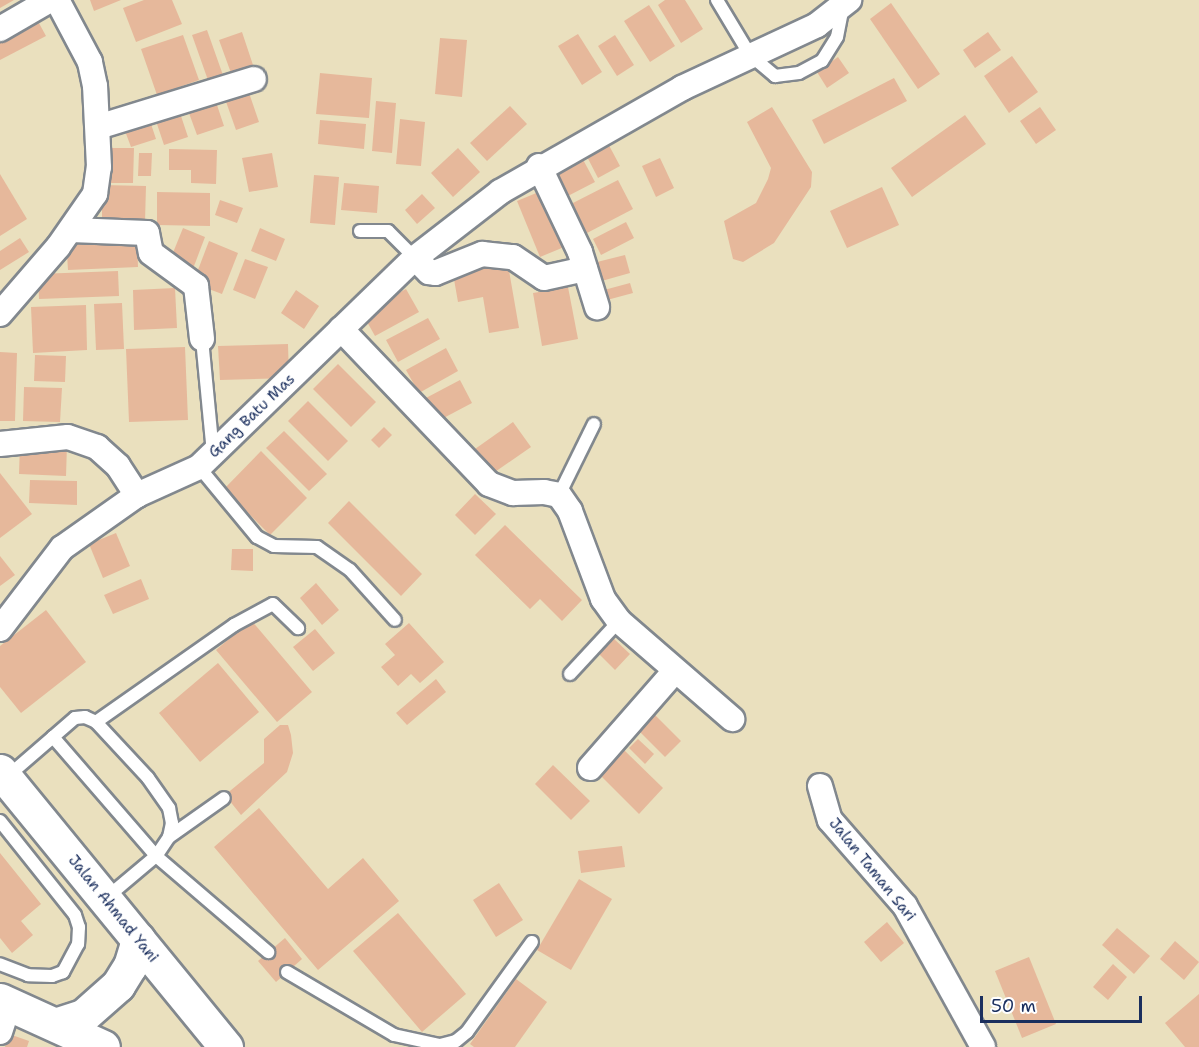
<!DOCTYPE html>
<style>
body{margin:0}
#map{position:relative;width:1199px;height:1047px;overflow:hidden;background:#eae0be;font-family:"Shantell Sans",sans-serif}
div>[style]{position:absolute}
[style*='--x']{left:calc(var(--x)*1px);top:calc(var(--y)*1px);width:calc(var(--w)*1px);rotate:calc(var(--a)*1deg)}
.building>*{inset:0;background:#e6b89b}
.roads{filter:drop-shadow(2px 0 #82888e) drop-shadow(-2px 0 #82888e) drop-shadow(0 2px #82888e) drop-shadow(0 -2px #82888e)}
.lane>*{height:12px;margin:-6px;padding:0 6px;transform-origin:6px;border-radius:6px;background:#fff}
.street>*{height:24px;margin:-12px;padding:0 12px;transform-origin:12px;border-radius:12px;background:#fff}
.secondary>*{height:33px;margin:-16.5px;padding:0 16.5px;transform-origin:16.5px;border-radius:16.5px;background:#fff}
.primary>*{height:33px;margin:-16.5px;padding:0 16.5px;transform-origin:16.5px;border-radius:16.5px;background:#fff}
span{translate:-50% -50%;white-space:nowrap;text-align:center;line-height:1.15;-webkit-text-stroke:4.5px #fff;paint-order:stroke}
.street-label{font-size:15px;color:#1b2f5e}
.scale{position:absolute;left:980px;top:996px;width:162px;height:27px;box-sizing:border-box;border:3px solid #1b2f5e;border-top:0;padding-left:8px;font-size:18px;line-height:21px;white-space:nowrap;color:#1b2f5e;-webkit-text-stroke:4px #fff;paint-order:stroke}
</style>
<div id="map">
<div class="building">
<div style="clip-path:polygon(0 0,14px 0,0 8px)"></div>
<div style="clip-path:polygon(90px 0,121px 0,94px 11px)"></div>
<div style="clip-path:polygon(144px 0,172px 0,182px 24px,136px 42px,123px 8px)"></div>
<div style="clip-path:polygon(665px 0,685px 0,703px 29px,681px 43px,658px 5px)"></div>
<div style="clip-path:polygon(891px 3px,940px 74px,918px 89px,870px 19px)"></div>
<div style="clip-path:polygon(649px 5px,675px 46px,650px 62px,624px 21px)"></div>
<div style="clip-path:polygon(34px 14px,46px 36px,0 60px,0 32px)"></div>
<div style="clip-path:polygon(207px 30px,224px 78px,209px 83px,192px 35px)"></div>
<div style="clip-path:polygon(242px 32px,253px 65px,231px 73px,219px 40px)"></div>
<div style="clip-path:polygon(988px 32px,1001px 50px,975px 68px,963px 50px)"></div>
<div style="clip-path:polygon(578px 34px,602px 72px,582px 85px,558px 46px)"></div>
<div style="clip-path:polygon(183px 35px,199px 80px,157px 95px,141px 49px)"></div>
<div style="clip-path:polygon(615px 35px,634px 65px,617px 76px,598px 46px)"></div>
<div style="clip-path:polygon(440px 38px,467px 40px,462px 97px,435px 94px)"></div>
<div style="clip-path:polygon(1012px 56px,1038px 92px,1009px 113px,984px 76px)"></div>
<div style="clip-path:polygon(838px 57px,849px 73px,827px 88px,817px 72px)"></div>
<div style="clip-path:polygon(320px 73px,372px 78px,369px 118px,316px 114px)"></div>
<div style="clip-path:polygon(894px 78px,907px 101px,824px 144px,812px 120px)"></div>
<div style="clip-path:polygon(247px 87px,259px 122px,236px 130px,224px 96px)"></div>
<div style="clip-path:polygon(214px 96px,224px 126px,197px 135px,186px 105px)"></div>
<div style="clip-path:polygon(376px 101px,396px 103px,392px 153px,372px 151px)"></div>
<div style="clip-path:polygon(510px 106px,527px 124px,487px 161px,470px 143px)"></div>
<div style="clip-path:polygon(772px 107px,812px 172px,811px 187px,774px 243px,743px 262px,733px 259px,724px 221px,756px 203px,768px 179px,771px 168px,747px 122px)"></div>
<div style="clip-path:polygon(1040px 107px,1056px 130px,1036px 144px,1020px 121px)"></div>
<div style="clip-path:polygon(179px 110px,188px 137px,164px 145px,155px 118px)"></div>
<div style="clip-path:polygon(148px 115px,156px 139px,131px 147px,122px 123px)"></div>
<div style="clip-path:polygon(965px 115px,986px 144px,912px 197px,891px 168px)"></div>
<div style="clip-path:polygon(400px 119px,425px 122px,421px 166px,396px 164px)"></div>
<div style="clip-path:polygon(320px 120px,366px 124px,364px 149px,318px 144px)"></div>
<div style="clip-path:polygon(604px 136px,620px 166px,598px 178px,582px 147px)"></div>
<div style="clip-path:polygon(107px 148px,134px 148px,133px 183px,106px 183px)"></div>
<div style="clip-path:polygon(458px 148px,480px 172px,453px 197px,431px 173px)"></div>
<div style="clip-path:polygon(169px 149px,217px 150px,216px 184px,191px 183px,191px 170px,169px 170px)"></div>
<div style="clip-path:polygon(579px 152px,595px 182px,564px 198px,549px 168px)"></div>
<div style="clip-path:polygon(139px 153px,152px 153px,151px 176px,138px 176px)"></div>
<div style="clip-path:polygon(272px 153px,278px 187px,249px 192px,242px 158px)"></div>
<div style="clip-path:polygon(660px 158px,674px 188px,656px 197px,642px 166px)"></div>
<div style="clip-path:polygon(0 174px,27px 219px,0 236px)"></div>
<div style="clip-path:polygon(314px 175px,339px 177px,335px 225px,310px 223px)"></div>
<div style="clip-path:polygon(618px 180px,633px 209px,587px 233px,571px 204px)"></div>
<div style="clip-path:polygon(344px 183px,379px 186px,377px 213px,341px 210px)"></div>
<div style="clip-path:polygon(102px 185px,146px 186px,145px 222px,102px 221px)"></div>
<div style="clip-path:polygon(882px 187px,899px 225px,847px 248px,830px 211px)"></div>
<div style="clip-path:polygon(546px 189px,569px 245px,540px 257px,517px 201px)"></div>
<div style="clip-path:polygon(157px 192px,210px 193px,210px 226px,157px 225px)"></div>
<div style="clip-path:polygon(422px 194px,435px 208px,417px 224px,405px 210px)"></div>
<div style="clip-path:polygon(220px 200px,243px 208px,237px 223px,215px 215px)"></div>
<div style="clip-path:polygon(626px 222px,634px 238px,601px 255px,593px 239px)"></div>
<div style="clip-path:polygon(183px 228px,205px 237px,191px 274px,168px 265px)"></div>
<div style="clip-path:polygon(260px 228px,285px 239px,276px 261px,251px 251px)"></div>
<div style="clip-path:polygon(137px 236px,138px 267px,68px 270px,66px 239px)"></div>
<div style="clip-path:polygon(20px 238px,29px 252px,0 270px,0 251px)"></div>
<div style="clip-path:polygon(209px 241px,238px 253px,222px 294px,193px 283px)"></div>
<div style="clip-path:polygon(625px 255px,630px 273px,598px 282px,593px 263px)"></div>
<div style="clip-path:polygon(245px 259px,268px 267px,255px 299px,233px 290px)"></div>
<div style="clip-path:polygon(507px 259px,519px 328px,489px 333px,483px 297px,458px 302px,452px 268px)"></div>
<div style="clip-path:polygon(118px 271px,119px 296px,39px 299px,38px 274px)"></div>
<div style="clip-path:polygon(630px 283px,633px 293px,607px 300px,604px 290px)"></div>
<div style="clip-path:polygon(568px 287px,578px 339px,542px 346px,533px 293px)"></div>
<div style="clip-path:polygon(175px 288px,177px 328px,134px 330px,133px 290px)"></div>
<div style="clip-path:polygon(406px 289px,419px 312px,375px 336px,362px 313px)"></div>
<div style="clip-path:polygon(296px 290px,319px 306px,304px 329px,281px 313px)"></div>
<div style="clip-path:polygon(122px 303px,124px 349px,96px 350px,94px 304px)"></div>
<div style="clip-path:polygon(86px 305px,87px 350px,33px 353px,31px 307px)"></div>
<div style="clip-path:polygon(428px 318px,440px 339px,398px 362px,386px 340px)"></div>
<div style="clip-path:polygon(288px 344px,289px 378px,220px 380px,218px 346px)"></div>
<div style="clip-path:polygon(185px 347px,188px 420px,129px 422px,126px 349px)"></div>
<div style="clip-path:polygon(446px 348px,458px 371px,419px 393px,406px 370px)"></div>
<div style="clip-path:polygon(0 352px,17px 353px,15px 421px,0 421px)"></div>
<div style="clip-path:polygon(35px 355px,66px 356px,65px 382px,34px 381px)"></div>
<div style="clip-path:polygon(338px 364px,376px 402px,351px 427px,313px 389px)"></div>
<div style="clip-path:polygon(460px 380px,472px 403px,436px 422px,424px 399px)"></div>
<div style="clip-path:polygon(24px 387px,62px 388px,60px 422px,23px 421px)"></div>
<div style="clip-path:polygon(308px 401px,348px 441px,328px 461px,288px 421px)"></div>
<div style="clip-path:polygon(513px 422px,531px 447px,492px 474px,475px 449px)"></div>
<div style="clip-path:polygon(384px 427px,392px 435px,379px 448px,371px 440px)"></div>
<div style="clip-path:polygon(284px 431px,327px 474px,309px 491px,266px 448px)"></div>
<div style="clip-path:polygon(20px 443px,67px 445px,66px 476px,19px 474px)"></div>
<div style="clip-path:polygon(261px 451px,307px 498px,270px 535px,224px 489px)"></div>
<div style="clip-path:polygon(0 473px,32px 514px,0 538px)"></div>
<div style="clip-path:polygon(30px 480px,77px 481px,77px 505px,29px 503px)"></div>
<div style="clip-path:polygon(475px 494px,496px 514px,475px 535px,455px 515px)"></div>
<div style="clip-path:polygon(349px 501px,422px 574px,401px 596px,328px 523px)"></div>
<div style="clip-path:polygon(505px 525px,582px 600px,562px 621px,540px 599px,530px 609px,475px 555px)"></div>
<div style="clip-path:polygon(116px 533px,130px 566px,103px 578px,89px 544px)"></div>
<div style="clip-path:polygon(232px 549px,253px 549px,253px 571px,231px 570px)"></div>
<div style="clip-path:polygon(0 556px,15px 575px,0 586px)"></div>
<div style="clip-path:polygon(141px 579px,149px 599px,113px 614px,104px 595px)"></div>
<div style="clip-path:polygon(316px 583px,339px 610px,322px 625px,300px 598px)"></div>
<div style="clip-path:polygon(46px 610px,86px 662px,21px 713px,0 687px,0 646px)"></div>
<div style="clip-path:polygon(251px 620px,312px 692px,277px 722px,216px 650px)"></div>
<div style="clip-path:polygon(409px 623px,444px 662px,420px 683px,411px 674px,398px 686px,381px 667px,395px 655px,385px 644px)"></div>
<div style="clip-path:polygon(315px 629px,335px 653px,313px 671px,293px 647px)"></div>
<div style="clip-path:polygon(612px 637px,630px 654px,615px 670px,597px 652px)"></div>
<div style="clip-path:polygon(218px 663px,259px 712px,200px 762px,159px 713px)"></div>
<div style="clip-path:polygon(436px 679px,446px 692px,407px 725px,396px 713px)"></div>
<div style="clip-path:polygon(654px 714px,681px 741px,665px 757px,638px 730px)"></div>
<div style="clip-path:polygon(280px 725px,288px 725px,291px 735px,293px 753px,287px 772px,241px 815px,225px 795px,264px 763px,264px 739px)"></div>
<div style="clip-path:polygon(638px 739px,654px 754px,645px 764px,629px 748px)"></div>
<div style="clip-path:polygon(624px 750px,663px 788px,639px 814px,600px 775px)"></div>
<div style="clip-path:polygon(553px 765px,590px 801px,571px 820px,535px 784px)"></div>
<div style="clip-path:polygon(259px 808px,328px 889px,363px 858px,399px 901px,318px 970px,214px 847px)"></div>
<div style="clip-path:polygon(622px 846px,625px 867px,581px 873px,578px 851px)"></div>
<div style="clip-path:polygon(0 853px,41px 904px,21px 921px,33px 935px,12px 953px,0 938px)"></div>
<div style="clip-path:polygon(579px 879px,612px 899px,571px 970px,537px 950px)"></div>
<div style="clip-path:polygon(499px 883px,523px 920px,496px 937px,473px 900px)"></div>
<div style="clip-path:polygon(398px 913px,466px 994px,422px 1032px,353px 951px)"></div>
<div style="clip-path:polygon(887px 922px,904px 943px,881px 962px,864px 942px)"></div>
<div style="clip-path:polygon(1117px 928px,1150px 956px,1134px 974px,1102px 945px)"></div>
<div style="clip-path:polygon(285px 938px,302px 959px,276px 982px,258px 961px)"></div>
<div style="clip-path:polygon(1175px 941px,1199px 962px,1184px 980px,1160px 959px)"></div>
<div style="clip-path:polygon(1029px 957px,1056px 1024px,1022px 1038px,995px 971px)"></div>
<div style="clip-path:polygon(1113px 964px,1127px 977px,1108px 1000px,1093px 987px)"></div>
<div style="clip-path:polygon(516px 979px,547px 1002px,515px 1047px,474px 1047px,470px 1044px)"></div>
<div style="clip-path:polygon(1199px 994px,1199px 1047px,1185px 1047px,1165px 1023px)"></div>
<div style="clip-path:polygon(9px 1034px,29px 1041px,27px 1047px,5px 1047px)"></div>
</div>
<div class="roads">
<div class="lane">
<div style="--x:717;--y:0;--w:64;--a:59"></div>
<div style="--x:750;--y:55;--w:33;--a:40"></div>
<div style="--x:775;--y:76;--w:24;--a:-7"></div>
<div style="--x:799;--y:73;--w:26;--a:-28"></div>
<div style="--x:822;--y:61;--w:28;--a:-58"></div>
<div style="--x:837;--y:37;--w:31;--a:-79"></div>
<div style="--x:360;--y:231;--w:28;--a:0"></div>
<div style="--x:388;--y:231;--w:38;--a:45"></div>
<div style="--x:202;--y:339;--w:115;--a:84.5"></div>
<div style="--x:199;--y:467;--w:91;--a:50.4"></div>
<div style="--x:257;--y:537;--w:19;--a:28"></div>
<div style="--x:274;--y:546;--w:43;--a:1.3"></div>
<div style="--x:317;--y:547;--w:40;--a:34.9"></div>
<div style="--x:350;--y:570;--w:67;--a:48"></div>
<div style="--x:559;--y:495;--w:79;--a:-63.8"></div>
<div style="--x:570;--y:674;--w:72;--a:-47.2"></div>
<div style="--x:96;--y:722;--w:169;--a:-35.1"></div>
<div style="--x:234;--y:625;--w:44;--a:-28.3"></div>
<div style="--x:273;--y:604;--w:35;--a:44"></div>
<div style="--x:53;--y:737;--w:29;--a:-41"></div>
<div style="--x:75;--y:718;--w:10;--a:-6"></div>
<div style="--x:85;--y:717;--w:12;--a:24"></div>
<div style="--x:96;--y:722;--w:76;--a:47.1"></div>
<div style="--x:148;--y:778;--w:37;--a:55"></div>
<div style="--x:169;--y:808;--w:15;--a:79"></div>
<div style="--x:172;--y:823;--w:14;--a:102"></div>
<div style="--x:169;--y:837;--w:23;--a:124"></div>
<div style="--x:156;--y:856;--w:67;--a:139.9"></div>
<div style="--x:8;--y:776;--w:60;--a:-40.9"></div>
<div style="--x:53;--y:737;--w:157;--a:49.1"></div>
<div style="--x:156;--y:856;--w:148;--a:40.6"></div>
<div style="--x:0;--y:821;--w:120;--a:51.4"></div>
<div style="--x:75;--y:915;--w:13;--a:72"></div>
<div style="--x:79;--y:927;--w:17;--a:93"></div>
<div style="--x:78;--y:944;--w:32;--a:118"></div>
<div style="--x:63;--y:972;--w:12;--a:160"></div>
<div style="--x:52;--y:976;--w:24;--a:-178"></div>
<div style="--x:28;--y:975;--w:30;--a:-159"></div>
<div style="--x:169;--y:837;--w:67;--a:-35.3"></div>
<div style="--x:287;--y:972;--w:124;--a:30.5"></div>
<div style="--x:394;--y:1035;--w:47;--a:12.3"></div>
<div style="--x:440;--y:1045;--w:16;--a:-14"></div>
<div style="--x:456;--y:1041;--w:14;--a:-39"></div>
<div style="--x:467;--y:1032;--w:111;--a:-54.2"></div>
</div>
<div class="street">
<div style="--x:0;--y:29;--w:58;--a:-30.1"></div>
<div style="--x:98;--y:127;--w:163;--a:-17.1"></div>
<div style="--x:539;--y:166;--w:95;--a:64.5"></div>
<div style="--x:580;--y:252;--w:58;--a:72.8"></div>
<div style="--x:71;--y:230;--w:76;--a:2.3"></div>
<div style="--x:147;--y:233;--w:20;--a:79"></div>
<div style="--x:151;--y:253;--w:56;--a:36.3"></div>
<div style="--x:196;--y:286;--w:53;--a:83.5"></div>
<div style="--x:415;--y:258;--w:20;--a:45"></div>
<div style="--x:429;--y:272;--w:6;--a:9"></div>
<div style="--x:435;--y:273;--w:51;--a:-22"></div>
<div style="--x:482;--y:254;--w:31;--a:6"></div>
<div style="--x:513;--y:257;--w:37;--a:34"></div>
<div style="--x:544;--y:278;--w:42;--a:-12.4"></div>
<div style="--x:0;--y:314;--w:89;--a:-49.1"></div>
<div style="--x:58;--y:247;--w:65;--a:-55.1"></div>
<div style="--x:95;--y:194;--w:27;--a:-82"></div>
<div style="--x:99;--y:167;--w:81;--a:-92.8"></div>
<div style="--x:95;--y:86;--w:25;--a:-102"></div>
<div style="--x:90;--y:62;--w:70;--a:-118"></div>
<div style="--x:341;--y:329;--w:214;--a:46.3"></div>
<div style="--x:489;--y:484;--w:26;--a:21"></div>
<div style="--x:513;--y:493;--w:31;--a:-2"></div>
<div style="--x:544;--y:492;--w:15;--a:11"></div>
<div style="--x:559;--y:495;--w:19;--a:55"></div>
<div style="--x:570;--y:511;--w:94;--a:69.4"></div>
<div style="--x:603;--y:599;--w:27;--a:54"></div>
<div style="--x:619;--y:621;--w:150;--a:40.9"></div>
<div style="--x:0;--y:444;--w:68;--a:-5.9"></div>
<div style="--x:68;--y:437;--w:31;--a:19"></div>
<div style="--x:97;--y:447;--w:28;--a:42"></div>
<div style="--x:118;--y:466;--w:35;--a:57"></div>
<div style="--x:0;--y:629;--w:102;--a:-52.6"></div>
<div style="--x:62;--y:548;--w:92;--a:-35.2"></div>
<div style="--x:137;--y:495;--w:68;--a:-24.3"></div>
<div style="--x:199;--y:467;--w:301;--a:-44.1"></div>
<div style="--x:415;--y:258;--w:108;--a:-37.8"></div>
<div style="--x:500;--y:192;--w:210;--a:-29.7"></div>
<div style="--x:682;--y:88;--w:149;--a:-25"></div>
<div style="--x:817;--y:25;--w:41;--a:-38"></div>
<div style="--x:590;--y:768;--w:129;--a:-48.8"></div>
<div style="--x:820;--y:786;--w:35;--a:74"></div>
<div style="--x:830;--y:820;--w:114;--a:48.9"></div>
<div style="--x:905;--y:906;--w:161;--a:61"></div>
<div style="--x:0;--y:1032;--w:29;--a:-72"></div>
</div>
<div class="secondary">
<div style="--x:0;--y:1000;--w:113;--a:24.5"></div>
</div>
<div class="primary">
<div style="--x:0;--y:771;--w:357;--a:50.7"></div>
<div style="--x:58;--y:1024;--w:26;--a:-18"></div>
<div style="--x:83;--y:1016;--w:47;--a:-41.5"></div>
<div style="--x:118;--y:985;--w:22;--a:-58"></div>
<div style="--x:130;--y:966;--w:28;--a:-73"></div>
</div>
</div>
<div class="street-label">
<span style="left:252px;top:416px;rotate:-44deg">Gang Batu Mas</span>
<span style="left:872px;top:870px;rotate:51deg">Jalan Taman Sari</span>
<span style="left:113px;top:909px;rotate:51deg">Jalan Ahmad Yani</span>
</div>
<div class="scale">50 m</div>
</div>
